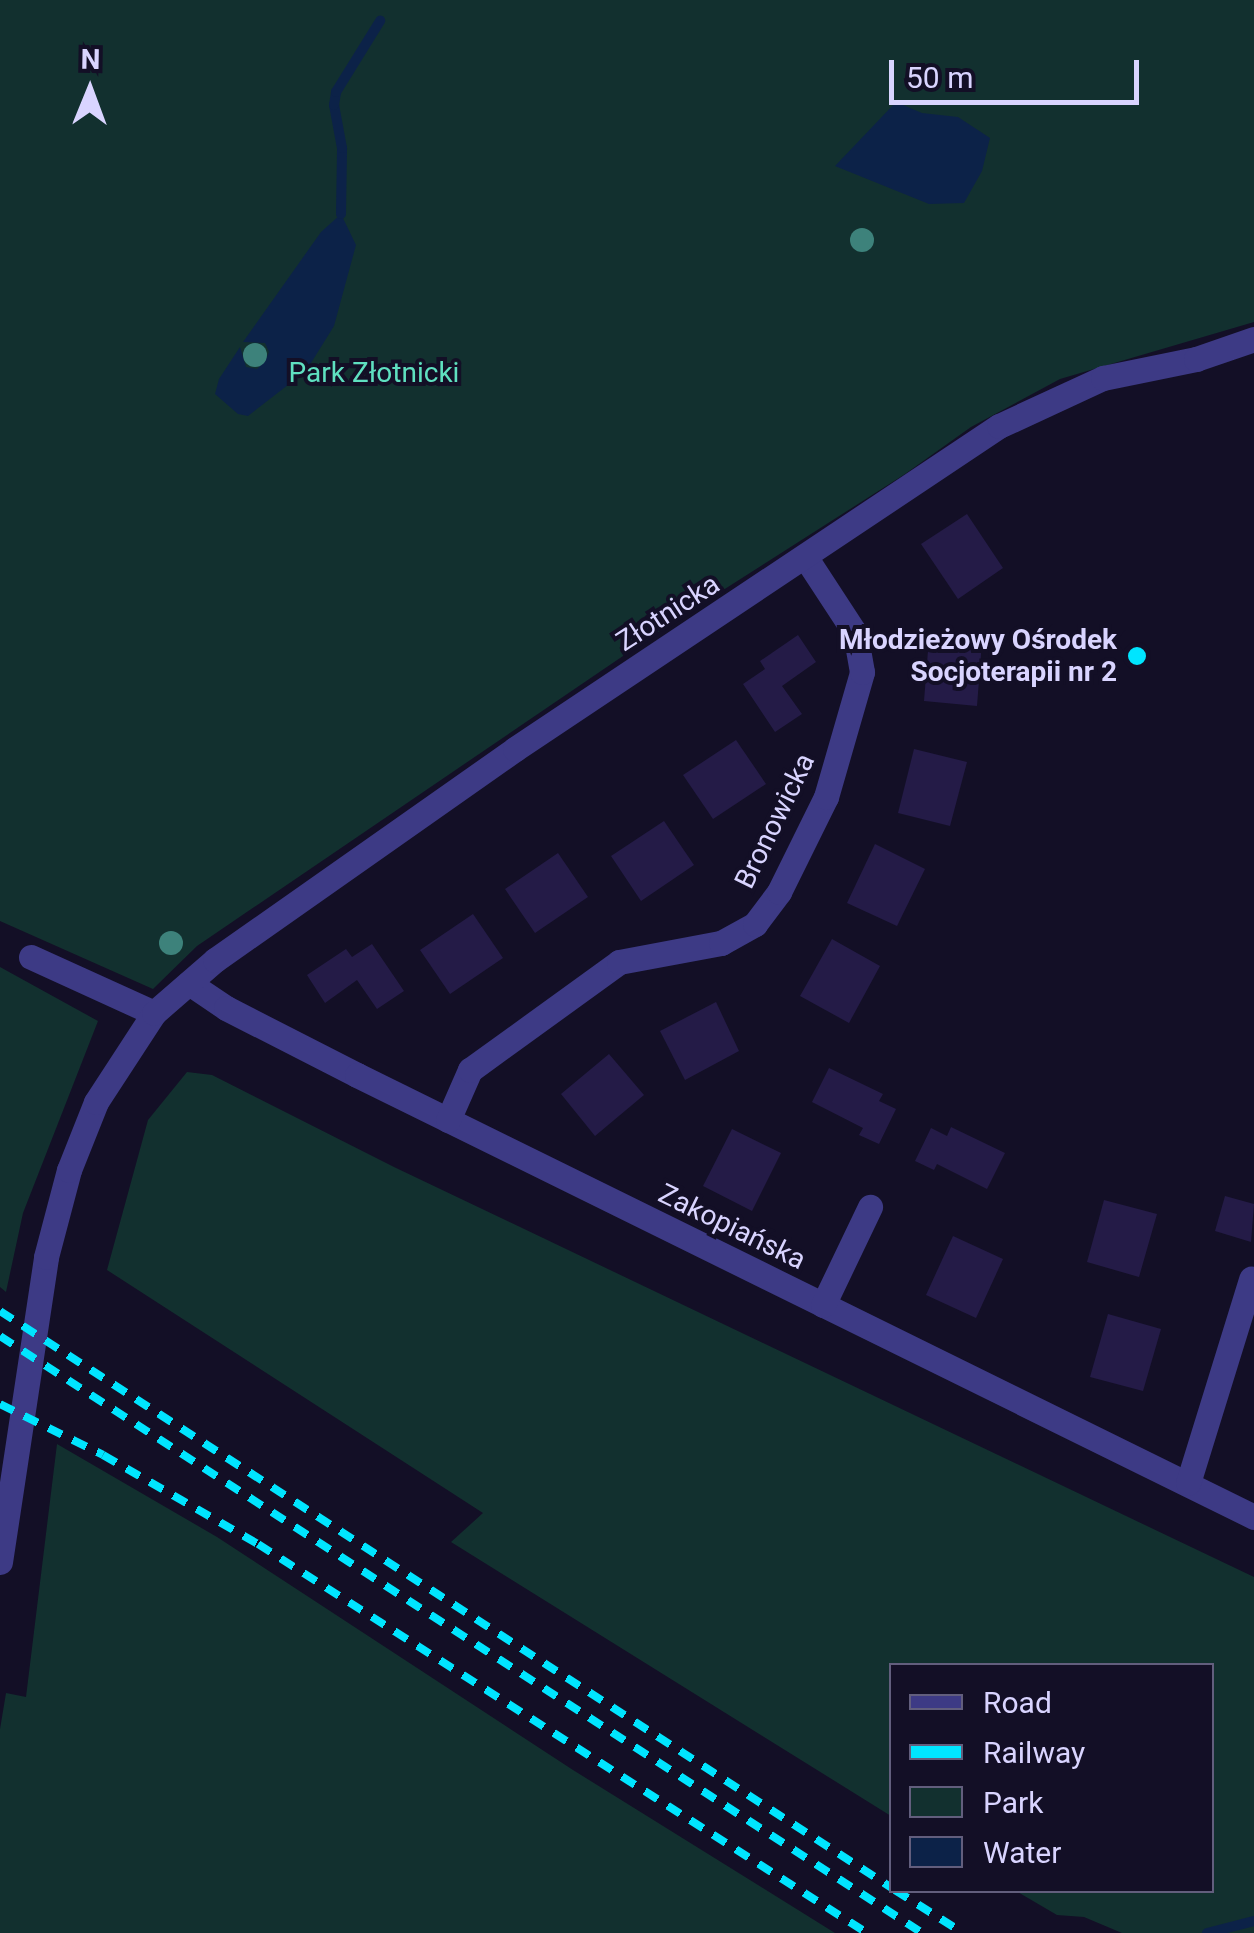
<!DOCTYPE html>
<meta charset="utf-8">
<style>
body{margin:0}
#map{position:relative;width:1254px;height:1933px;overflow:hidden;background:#130f26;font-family:Roboto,sans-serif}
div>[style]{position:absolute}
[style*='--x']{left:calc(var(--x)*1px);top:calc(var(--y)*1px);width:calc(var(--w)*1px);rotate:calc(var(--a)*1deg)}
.green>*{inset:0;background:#12302f}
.water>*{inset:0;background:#0c2248}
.stream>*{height:10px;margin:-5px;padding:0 5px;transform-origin:5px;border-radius:5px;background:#0c2248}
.building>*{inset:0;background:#241b47}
.minor>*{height:25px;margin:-12.5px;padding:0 12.5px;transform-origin:12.5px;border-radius:12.5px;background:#3d3a85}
.rail>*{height:8px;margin-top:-4px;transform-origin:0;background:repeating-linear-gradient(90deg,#00e5ff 0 15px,transparent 0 27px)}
.trees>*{width:24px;height:24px;margin:-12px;border-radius:50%;background:#3d827b}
.dots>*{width:28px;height:28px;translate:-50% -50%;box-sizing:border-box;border:5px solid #130f26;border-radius:50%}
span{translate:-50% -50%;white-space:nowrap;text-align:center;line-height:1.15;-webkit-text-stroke:8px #130f26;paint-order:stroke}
.park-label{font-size:28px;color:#5fe0c0}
.street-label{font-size:28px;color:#d9d4ff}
.poi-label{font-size:28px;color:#d9d4ff;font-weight:700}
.right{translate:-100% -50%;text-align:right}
.legend{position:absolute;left:889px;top:1663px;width:325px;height:230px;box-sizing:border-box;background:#130f26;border:2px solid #625e7d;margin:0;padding:12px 18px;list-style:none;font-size:30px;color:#d9d4ff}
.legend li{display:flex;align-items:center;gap:20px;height:50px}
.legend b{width:50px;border:2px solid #625e7d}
.north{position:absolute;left:40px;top:40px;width:100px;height:100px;-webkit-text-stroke:8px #130f26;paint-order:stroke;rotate:1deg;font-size:28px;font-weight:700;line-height:40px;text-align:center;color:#d9d4ff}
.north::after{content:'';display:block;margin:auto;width:35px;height:45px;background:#d9d4ff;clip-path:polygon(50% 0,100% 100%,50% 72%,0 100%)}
.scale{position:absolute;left:889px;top:60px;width:250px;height:45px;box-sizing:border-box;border:5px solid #d9d4ff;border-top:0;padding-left:12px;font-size:30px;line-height:35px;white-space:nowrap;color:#d9d4ff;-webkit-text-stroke:8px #130f26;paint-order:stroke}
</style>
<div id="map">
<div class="green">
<div style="clip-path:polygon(0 0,1254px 0,1254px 322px,1060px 379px,971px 427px,905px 474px,673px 622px,197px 946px,153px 989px,0 921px)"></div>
<div style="clip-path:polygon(0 967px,98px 1021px,23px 1213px,6px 1292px,0 1287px)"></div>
<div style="clip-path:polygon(187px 1072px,212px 1075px,394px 1167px,1254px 1577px,1254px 1933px,1122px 1933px,1084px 1917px,1057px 1915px,1016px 1891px,1212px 1890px,1212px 1666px,892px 1666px,891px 1816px,451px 1542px,483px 1513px,107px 1270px,148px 1120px)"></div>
<div style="clip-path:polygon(57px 1444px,217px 1537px,573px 1770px,835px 1933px,0 1933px,0 1729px,6px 1693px,26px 1697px)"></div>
</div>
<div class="water">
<div style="clip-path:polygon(896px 102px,922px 113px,958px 117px,990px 138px,982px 171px,964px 203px,929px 204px,835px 166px)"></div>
<div style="clip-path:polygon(341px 214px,356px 245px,334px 326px,306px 371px,248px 416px,238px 414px,215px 394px,219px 379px,240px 347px,246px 367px,257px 369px,265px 361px,269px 352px,265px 343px,243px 342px,321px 232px)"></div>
</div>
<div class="stream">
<div style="--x:341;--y:214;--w:66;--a:-89.1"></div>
<div style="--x:342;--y:148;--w:44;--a:-100.5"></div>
<div style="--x:334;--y:105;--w:13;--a:-81"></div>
<div style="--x:336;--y:92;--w:84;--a:-58.2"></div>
<div style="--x:1207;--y:1933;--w:49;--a:-14.3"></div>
</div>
<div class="building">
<div style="clip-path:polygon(967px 514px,1003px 568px,958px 599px,921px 544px)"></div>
<div style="clip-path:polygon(798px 635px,816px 662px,782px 686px,802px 714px,775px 732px,743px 684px,765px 669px,760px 661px)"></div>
<div style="clip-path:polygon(929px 638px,982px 641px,977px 706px,924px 701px)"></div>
<div style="clip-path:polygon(736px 740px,766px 784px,713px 819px,683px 775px)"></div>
<div style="clip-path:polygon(914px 749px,967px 762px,950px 826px,898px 813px)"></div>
<div style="clip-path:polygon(664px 821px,694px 865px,641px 901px,611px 856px)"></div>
<div style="clip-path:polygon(875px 844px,925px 869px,897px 926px,847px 903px)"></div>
<div style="clip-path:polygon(558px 853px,588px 897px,535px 933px,505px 889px)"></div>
<div style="clip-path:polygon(473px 914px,503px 958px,450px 994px,420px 950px)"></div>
<div style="clip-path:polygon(832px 939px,880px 966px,849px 1023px,800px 996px)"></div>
<div style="clip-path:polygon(372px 944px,404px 991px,377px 1009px,357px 980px,325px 1003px,307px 975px,346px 949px,352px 957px)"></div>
<div style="clip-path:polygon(716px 1002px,739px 1051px,685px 1080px,660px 1031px)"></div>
<div style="clip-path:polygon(609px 1054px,644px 1095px,595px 1136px,561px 1094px)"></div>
<div style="clip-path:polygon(829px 1068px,883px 1094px,879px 1101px,896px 1109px,879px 1144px,859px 1135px,863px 1128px,812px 1102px)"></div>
<div style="clip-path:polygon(951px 1127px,1005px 1153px,987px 1189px,937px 1164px,934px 1170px,915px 1161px,931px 1128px,947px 1136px)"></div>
<div style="clip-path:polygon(732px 1129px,781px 1153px,752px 1211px,703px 1186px)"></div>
<div style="clip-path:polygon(1225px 1196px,1254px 1204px,1251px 1242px,1215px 1231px)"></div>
<div style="clip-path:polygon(1104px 1200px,1157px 1214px,1139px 1277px,1087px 1262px)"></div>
<div style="clip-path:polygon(953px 1236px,1003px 1259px,976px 1318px,926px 1295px)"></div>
<div style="clip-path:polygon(1108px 1314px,1161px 1329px,1143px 1391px,1090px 1377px)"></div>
</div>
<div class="minor">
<div style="--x:31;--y:957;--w:135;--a:24.5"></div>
<div style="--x:189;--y:983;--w:45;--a:34"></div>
<div style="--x:226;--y:1008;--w:147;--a:27.1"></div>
<div style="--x:357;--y:1075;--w:1000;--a:26.23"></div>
<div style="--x:448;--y:1120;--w:55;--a:-66.3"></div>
<div style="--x:470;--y:1070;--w:184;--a:-35.9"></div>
<div style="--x:619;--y:962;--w:104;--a:-10.6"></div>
<div style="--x:721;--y:943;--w:39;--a:-29"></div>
<div style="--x:755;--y:924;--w:40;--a:-53"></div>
<div style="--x:779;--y:892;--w:106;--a:-63.7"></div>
<div style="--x:826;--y:797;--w:130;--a:-73.9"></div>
<div style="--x:862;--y:672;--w:40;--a:-100"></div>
<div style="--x:855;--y:633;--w:90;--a:-123.2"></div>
<div style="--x:823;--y:1305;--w:109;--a:-64.4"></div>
<div style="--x:1188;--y:1483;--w:214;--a:-72.8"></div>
<div style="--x:0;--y:1562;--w:308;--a:-81.4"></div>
<div style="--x:46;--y:1257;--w:90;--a:-75.2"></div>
<div style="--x:69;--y:1170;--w:73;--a:-68.3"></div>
<div style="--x:96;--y:1102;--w:106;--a:-56.9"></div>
<div style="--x:154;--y:1013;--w:81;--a:-41"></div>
<div style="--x:215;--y:960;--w:367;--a:-35.1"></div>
<div style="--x:515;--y:749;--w:582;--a:-33.72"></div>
<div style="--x:999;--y:426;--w:115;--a:-24.8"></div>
<div style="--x:1103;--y:378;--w:95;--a:-11.5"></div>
<div style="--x:1196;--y:359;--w:61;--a:-19"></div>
</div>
<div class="rail">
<div style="--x:0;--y:1311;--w:1062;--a:32.9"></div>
<div style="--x:0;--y:1336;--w:1098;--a:32.92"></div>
<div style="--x:0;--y:1404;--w:115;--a:26.3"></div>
<div style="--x:103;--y:1455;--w:179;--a:29.9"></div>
<div style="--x:258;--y:1544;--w:723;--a:32.57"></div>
<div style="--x:895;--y:1890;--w:80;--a:32.3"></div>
</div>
<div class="trees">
<div style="left:862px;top:240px"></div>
<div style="left:255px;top:355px"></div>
<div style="left:171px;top:943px"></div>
</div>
<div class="dots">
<div style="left:1137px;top:656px;background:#00e5ff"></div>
</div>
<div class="park-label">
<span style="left:374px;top:373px">Park Złotnicki</span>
</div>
<div class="street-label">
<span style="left:668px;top:613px;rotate:-33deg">Złotnicka</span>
<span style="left:775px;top:821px;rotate:-64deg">Bronowicka</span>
<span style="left:732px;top:1227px;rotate:26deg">Zakopiańska</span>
</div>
<div class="poi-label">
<span class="right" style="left:1117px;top:656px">Młodzieżowy Ośrodek<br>Socjoterapii nr 2</span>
</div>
<ul class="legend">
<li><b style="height:12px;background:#3d3a85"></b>Road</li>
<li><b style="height:12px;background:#00e5ff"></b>Railway</li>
<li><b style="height:28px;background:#12302f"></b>Park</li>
<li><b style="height:28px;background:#0c2248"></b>Water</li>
</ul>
<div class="north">N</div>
<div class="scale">50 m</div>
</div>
